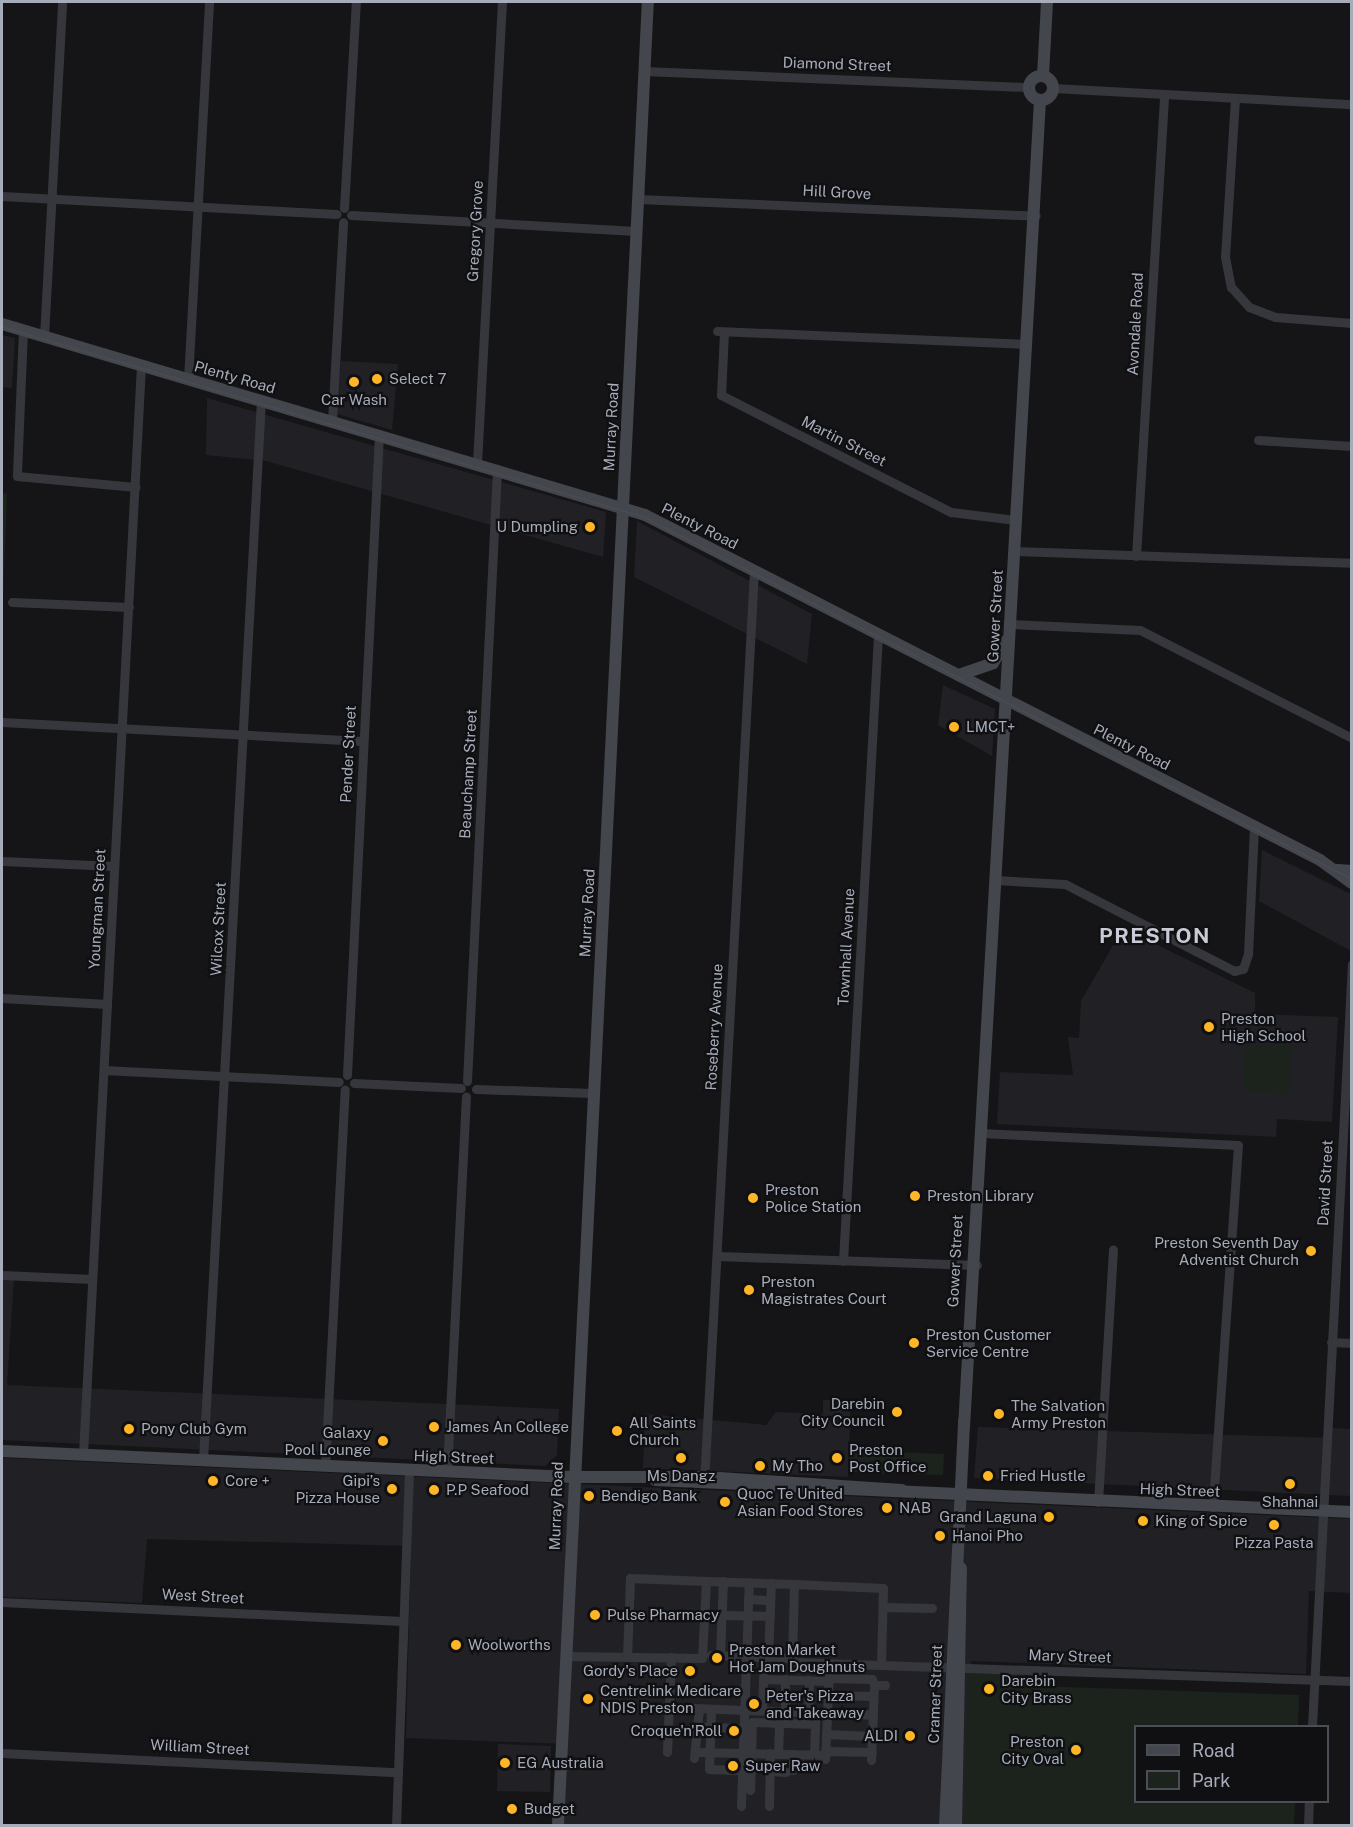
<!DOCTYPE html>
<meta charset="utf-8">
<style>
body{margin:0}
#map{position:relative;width:1353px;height:1827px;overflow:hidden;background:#151518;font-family:"Public Sans",sans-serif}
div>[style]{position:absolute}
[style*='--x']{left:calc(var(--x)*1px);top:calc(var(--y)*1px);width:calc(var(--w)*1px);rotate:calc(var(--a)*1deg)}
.built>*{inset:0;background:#212125}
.green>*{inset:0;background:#1b231c}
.street>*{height:9px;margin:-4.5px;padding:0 4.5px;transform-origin:4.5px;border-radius:4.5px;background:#36373d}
.secondary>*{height:12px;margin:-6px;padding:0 6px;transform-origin:6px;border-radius:6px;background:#44464d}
.secondary>.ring{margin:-6px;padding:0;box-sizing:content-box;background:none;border:12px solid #44464d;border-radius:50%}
.tram>*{height:1.5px;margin:-0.75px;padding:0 0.75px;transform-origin:0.75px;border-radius:0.75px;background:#494b52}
.dots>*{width:16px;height:16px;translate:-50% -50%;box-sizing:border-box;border:3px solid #101013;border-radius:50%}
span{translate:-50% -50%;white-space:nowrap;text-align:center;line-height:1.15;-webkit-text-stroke:4.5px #101013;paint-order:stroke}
.street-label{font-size:15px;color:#a6acb9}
.poi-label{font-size:15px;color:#a6acb9}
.left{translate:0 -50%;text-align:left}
.right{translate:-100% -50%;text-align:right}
.district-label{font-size:21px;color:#c8cbd5;font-weight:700;letter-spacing:1.5px}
.frame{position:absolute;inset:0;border:3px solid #a6acb9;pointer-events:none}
.legend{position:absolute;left:1134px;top:1725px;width:195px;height:78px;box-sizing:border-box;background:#101013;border:2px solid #4c4e55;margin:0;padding:8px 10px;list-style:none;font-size:18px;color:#a6acb9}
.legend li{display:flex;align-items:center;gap:12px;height:30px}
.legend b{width:30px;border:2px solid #4c4e55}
</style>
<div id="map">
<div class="built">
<div style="clip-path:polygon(2px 335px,15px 338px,12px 388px,2px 387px)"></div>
<div style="clip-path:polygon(341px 361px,398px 364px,392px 430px,337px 414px)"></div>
<div style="clip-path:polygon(207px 398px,606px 512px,603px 557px,266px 461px,206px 455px)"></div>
<div style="clip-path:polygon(637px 521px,812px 614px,807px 664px,634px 577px)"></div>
<div style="clip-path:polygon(943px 685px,995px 709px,992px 756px,938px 725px)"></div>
<div style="clip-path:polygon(1262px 850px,1351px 894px,1351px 951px,1259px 901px)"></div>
<div style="clip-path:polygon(1123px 928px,1255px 993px,1255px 1014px,1338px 1017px,1332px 1122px,1277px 1119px,1276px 1137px,997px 1124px,1000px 1072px,1073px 1075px,1068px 1037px,1079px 1038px,1081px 1001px)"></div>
<div style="clip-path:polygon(2px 1278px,14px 1279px,7px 1385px,559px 1409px,557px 1455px,545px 1466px,2px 1440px)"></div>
<div style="clip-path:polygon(823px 1400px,851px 1401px,848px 1477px,643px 1468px,645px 1414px,766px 1425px,776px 1412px,823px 1414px)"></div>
<div style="clip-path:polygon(978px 1427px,1332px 1438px,1332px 1428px,1351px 1429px,1351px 1496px,974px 1478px)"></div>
<div style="clip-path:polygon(2px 1458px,1351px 1519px,1351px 1593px,1309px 1591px,1306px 1674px,971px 1661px,965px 1825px,564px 1825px,567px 1744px,406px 1738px,411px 1546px,147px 1539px,142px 1603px,2px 1597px)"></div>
<div style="clip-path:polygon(498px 1744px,551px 1746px,550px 1792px,497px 1791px)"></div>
</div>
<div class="green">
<div style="clip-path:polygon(2px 493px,7px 494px,2px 627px)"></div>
<div style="clip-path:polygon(1245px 1045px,1291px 1046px,1289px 1094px,1243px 1092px)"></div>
<div style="clip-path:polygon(849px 1450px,944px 1454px,943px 1475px,848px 1472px)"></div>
<div style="clip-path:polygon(968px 1673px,1035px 1674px,1035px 1686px,1299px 1695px,1298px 1726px,1136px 1726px,1136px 1802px,1295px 1802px,1294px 1825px,964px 1826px)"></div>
</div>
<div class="street">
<div style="--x:644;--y:71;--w:385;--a:2.4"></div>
<div style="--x:1053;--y:88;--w:299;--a:3.1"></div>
<div style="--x:1235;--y:98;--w:159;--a:93.6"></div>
<div style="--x:1225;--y:257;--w:31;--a:79"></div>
<div style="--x:1231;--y:287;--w:27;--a:48"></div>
<div style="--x:1249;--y:307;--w:28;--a:21"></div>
<div style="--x:1275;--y:317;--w:77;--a:4.5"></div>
<div style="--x:2;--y:196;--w:335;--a:3.1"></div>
<div style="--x:638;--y:199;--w:398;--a:2.4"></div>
<div style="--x:344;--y:208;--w:206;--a:-86.7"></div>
<div style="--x:351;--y:215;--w:285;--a:3.2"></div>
<div style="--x:23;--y:330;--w:146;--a:92.4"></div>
<div style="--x:17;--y:476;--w:119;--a:5.3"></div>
<div style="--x:717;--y:331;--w:310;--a:2.4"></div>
<div style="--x:724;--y:332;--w:63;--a:92.7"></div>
<div style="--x:721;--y:395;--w:258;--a:27"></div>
<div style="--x:951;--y:512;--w:65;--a:7"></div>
<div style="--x:44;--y:337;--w:335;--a:-86.9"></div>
<div style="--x:188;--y:379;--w:378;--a:-86.8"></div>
<div style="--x:332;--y:421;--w:199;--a:-86.8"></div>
<div style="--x:1258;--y:440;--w:94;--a:3.7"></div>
<div style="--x:477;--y:463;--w:462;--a:-86.9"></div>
<div style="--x:1014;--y:551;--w:338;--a:2"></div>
<div style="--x:1136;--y:556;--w:462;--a:-86.5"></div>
<div style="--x:12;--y:602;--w:117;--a:2.4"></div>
<div style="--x:1010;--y:624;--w:130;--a:2.6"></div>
<div style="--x:1140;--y:630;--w:238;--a:27"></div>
<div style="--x:2;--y:722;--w:361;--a:3"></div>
<div style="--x:2;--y:861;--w:112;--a:2.6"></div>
<div style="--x:995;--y:880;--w:70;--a:3.3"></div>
<div style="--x:1065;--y:884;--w:190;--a:27.2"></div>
<div style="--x:1234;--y:971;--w:9;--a:-13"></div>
<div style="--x:1243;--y:969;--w:16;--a:-72"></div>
<div style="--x:1248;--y:954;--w:128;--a:-87.3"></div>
<div style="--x:2;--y:998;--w:105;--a:3.3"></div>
<div style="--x:104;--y:1070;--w:235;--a:2.9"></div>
<div style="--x:347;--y:1075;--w:642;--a:-87.14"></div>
<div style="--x:467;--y:1081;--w:613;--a:-87.19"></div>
<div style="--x:354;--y:1083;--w:107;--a:2.7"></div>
<div style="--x:476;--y:1089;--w:116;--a:2"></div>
<div style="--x:981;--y:1133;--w:257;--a:2.7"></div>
<div style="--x:1238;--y:1145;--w:363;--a:94"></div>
<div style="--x:717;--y:1256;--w:260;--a:2"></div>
<div style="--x:843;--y:1261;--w:628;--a:-86.8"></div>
<div style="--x:2;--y:1275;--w:90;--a:2.5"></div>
<div style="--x:1331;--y:1342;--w:21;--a:3"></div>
<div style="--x:83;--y:1454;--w:1091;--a:-86.95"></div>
<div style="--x:203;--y:1460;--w:1062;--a:-86.87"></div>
<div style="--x:325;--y:1466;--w:377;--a:-87"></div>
<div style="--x:447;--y:1471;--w:375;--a:-87.1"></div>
<div style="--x:704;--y:1483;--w:913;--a:-86.86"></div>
<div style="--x:1098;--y:1502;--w:253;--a:-86.6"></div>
<div style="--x:794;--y:1584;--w:89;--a:2.6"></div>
<div style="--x:883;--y:1588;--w:76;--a:91.5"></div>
<div style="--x:748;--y:1599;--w:22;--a:3"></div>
<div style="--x:2;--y:1602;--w:401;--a:2.7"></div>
<div style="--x:883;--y:1607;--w:49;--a:1.2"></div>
<div style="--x:722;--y:1615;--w:48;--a:1.2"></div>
<div style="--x:711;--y:1655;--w:81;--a:2.1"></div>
<div style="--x:720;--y:1655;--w:74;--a:-87.7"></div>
<div style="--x:565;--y:1656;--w:137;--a:0.8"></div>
<div style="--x:702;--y:1658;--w:77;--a:-87"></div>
<div style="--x:706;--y:1581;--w:88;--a:2"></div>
<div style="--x:794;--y:1584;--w:78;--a:91.5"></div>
<div style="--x:792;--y:1662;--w:560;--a:1.94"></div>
<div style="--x:627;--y:1657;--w:79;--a:-87.8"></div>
<div style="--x:630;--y:1578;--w:76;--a:2.3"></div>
<div style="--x:768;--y:1657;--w:74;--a:-87.7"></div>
<div style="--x:829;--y:1678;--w:43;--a:1.3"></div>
<div style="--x:872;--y:1679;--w:6;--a:72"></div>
<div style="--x:763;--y:1679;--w:66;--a:1.7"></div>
<div style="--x:828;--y:1695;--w:45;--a:1.3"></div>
<div style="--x:669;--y:1707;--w:204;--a:2.2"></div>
<div style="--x:711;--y:1709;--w:60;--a:91.9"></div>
<div style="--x:709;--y:1769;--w:33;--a:2"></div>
<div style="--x:762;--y:1710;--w:53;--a:-87.8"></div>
<div style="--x:785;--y:1711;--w:32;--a:-90"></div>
<div style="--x:808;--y:1712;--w:32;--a:-88"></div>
<div style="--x:1312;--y:1726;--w:763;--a:-87"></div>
<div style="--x:704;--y:1727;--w:40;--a:1.4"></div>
<div style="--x:826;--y:1734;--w:46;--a:2.5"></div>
<div style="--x:826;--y:1751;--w:46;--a:1.2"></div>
<div style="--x:667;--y:1752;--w:95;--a:-87.6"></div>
<div style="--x:698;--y:1752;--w:128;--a:1.3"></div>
<div style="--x:2;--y:1753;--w:395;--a:2.8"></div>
<div style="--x:778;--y:1754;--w:37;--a:-88"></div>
<div style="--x:814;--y:1755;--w:37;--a:-88"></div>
<div style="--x:694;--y:1758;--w:50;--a:-84.3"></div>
<div style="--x:825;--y:1759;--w:87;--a:-87.4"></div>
<div style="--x:871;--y:1760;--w:75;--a:-87.7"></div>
<div style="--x:874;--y:1685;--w:11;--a:0"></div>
<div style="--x:793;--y:1770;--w:16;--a:-90"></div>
<div style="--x:770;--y:1771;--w:16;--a:4"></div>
<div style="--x:750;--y:1790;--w:68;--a:-88.3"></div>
<div style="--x:752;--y:1722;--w:63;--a:1.8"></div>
<div style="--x:741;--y:1806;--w:224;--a:-88"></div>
<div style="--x:769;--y:1806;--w:53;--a:-88.9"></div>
<div style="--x:396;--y:1826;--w:356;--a:-87.9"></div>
<div style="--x:1308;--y:1826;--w:24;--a:-88"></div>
</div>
<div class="secondary">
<div style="--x:1043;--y:76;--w:74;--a:-86.9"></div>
<div class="ring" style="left:1029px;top:76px;width:12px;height:12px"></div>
<div style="--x:2;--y:324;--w:671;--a:16.54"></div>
<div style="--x:645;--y:515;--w:758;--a:27.07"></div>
<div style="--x:1320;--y:860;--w:39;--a:36"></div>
<div style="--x:959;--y:675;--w:36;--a:-19"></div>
<div style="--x:993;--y:663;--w:26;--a:-59"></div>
<div style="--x:1338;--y:870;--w:14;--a:4"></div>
<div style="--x:964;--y:1427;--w:1329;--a:-86.72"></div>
<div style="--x:2;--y:1451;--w:570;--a:2.62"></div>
<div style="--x:571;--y:1477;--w:134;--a:0"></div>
<div style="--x:705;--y:1477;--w:197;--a:3.8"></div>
<div style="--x:655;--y:1480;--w:698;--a:2.63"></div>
<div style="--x:558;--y:1826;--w:1826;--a:-87.18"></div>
<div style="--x:945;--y:1826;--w:406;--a:-87.3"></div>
<div style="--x:956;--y:1826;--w:258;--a:-88.9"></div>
</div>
<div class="tram">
<div style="--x:2;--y:327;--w:670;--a:16.49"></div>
<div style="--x:644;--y:517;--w:795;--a:27.08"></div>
</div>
<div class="dots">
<div style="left:377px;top:379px;background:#ffb626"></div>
<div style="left:354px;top:382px;background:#ffb626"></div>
<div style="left:590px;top:527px;background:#ffb626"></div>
<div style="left:954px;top:727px;background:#ffb626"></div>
<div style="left:1209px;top:1027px;background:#ffb626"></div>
<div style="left:915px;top:1196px;background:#ffb626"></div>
<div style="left:753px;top:1198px;background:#ffb626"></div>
<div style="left:1311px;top:1251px;background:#ffb626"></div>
<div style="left:749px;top:1290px;background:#ffb626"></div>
<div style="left:914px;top:1343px;background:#ffb626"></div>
<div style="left:897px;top:1412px;background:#ffb626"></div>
<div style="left:999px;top:1414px;background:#ffb626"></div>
<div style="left:434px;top:1427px;background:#ffb626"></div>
<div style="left:129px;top:1429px;background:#ffb626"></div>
<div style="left:617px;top:1431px;background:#ffb626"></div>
<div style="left:383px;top:1441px;background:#ffb626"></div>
<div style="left:681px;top:1458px;background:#ffb626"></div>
<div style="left:837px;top:1458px;background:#ffb626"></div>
<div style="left:760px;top:1466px;background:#ffb626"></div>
<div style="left:988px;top:1476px;background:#ffb626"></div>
<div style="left:213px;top:1481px;background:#ffb626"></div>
<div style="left:1290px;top:1484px;background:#ffb626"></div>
<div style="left:392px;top:1489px;background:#ffb626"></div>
<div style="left:434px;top:1490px;background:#ffb626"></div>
<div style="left:589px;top:1496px;background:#ffb626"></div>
<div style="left:725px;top:1502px;background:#ffb626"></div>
<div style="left:887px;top:1508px;background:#ffb626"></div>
<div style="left:1049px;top:1517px;background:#ffb626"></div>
<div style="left:1143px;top:1521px;background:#ffb626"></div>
<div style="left:1274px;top:1525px;background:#ffb626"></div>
<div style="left:940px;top:1536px;background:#ffb626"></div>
<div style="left:595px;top:1615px;background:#ffb626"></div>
<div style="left:456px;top:1645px;background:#ffb626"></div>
<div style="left:717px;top:1658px;background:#ffb626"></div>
<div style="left:690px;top:1671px;background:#ffb626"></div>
<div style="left:989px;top:1689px;background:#ffb626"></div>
<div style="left:588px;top:1699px;background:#ffb626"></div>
<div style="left:754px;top:1704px;background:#ffb626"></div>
<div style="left:734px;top:1731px;background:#ffb626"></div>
<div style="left:910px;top:1736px;background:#ffb626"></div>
<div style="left:1076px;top:1750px;background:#ffb626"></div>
<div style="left:505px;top:1763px;background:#ffb626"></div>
<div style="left:733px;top:1766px;background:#ffb626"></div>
<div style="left:512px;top:1809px;background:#ffb626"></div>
</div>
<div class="street-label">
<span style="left:837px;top:64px;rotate:2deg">Diamond Street</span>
<span style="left:837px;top:192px;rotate:3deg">Hill Grove</span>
<span style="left:475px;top:231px;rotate:-87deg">Gregory Grove</span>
<span style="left:1135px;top:324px;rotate:-87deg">Avondale Road</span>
<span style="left:235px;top:377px;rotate:16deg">Plenty Road</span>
<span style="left:611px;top:427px;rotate:-87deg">Murray Road</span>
<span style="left:844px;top:441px;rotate:27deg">Martin Street</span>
<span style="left:700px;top:526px;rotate:27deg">Plenty Road</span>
<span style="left:995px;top:616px;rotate:-87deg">Gower Street</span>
<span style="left:1132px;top:747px;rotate:27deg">Plenty Road</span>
<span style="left:348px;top:754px;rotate:-87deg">Pender Street</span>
<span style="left:468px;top:774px;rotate:-87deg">Beauchamp Street</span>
<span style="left:97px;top:909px;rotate:-87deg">Youngman Street</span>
<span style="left:587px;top:913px;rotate:-87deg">Murray Road</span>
<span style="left:218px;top:929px;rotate:-87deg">Wilcox Street</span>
<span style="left:846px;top:947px;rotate:-87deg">Townhall Avenue</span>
<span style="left:714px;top:1027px;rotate:-87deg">Roseberry Avenue</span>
<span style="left:1325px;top:1183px;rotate:-87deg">David Street</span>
<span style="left:955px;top:1261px;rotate:-87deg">Gower Street</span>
<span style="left:454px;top:1457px;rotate:2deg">High Street</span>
<span style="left:1180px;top:1490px;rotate:2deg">High Street</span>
<span style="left:556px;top:1506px;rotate:-88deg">Murray Road</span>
<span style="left:203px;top:1596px;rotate:3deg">West Street</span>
<span style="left:1070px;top:1656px;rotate:2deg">Mary Street</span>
<span style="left:935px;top:1694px;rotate:-88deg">Cramer Street</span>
<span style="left:200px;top:1747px;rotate:3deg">William Street</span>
</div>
<div class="poi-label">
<span class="left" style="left:389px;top:379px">Select 7</span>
<span style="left:354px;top:400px">Car Wash</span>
<span class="right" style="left:578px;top:527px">U Dumpling</span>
<span class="left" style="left:966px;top:727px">LMCT+</span>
<span class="left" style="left:1221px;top:1027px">Preston<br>High School</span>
<span class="left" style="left:765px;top:1198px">Preston<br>Police Station</span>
<span class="left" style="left:927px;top:1196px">Preston Library</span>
<span class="right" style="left:1299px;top:1251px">Preston Seventh Day<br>Adventist Church</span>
<span class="left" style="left:761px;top:1290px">Preston<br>Magistrates Court</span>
<span class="left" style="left:926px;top:1343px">Preston Customer<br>Service Centre</span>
<span class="right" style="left:885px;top:1412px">Darebin<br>City Council</span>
<span class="left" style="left:1011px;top:1414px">The Salvation<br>Army Preston</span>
<span class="left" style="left:629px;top:1431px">All Saints<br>Church</span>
<span class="left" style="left:446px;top:1427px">James An College</span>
<span class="left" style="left:141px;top:1429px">Pony Club Gym</span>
<span class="right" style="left:371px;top:1441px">Galaxy<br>Pool Lounge</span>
<span class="left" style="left:849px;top:1458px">Preston<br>Post Office</span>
<span class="left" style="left:772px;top:1466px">My Tho</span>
<span style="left:681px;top:1476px">Ms Dangz</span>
<span class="left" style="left:1000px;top:1476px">Fried Hustle</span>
<span class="right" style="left:380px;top:1489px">Gipi’s<br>Pizza House</span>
<span class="left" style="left:225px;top:1481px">Core +</span>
<span class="left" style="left:446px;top:1490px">P.P Seafood</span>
<span class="left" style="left:737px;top:1502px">Quoc Te United<br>Asian Food Stores</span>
<span class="left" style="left:601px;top:1496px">Bendigo Bank</span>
<span style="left:1290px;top:1502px">Shahnai</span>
<span class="left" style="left:899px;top:1508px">NAB</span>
<span class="right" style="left:1037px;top:1517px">Grand Laguna</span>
<span class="left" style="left:1155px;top:1521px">King of Spice</span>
<span class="left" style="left:952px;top:1536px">Hanoi Pho</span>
<span style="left:1274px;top:1543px">Pizza Pasta</span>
<span class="left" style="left:607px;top:1615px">Pulse Pharmacy</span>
<span class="left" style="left:468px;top:1645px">Woolworths</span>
<span class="left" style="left:729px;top:1658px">Preston Market<br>Hot Jam Doughnuts</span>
<span class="right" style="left:678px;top:1671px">Gordy's Place</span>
<span class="left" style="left:1001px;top:1689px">Darebin<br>City Brass</span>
<span class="left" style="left:600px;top:1699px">Centrelink Medicare<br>NDIS Preston</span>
<span class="left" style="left:766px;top:1704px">Peter's Pizza<br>and Takeaway</span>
<span class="right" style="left:722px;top:1731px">Croque'n'Roll</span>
<span class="right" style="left:898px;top:1736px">ALDI</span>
<span class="right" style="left:1064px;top:1750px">Preston<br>City Oval</span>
<span class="left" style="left:517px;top:1763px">EG Australia</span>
<span class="left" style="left:745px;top:1766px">Super Raw</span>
<span class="left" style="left:524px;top:1809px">Budget</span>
</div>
<div class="district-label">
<span style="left:1155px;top:936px">PRESTON</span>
</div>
<div class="frame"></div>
<ul class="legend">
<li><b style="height:8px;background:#44464d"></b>Road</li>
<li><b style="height:16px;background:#1b231c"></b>Park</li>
</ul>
</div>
